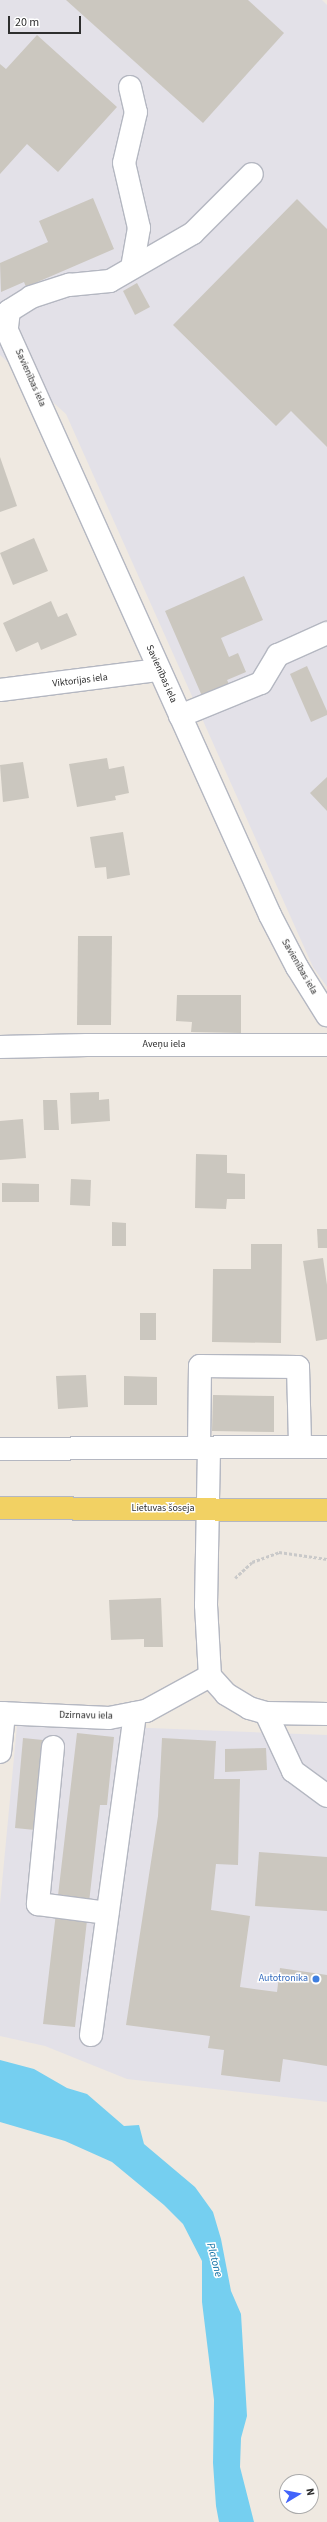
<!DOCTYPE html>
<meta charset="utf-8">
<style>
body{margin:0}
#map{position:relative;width:327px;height:2522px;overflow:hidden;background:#efe9e1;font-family:"Source Sans 3",sans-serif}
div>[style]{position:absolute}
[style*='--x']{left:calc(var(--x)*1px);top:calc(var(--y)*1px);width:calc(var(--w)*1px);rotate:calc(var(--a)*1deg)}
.industrial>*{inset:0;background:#e3e1e8}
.water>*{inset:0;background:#75cff0}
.building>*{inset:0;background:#cbc7bf}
.path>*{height:2.5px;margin-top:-1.25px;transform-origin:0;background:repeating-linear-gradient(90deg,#c9c9c9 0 3px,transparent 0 5px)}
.roads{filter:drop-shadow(1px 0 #b4b7c1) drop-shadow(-1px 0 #b4b7c1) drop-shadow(0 1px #b4b7c1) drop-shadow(0 -1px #b4b7c1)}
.minor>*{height:22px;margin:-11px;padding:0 11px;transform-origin:11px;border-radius:11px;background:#fff}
.major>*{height:22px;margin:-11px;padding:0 11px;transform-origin:11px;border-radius:11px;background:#f2d163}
.dots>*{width:11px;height:11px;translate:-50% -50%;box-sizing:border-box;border:2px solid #fff;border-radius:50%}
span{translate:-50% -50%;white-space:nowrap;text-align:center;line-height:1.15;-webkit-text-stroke:3px #fff;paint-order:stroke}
.street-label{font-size:10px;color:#2e2e2e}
.shop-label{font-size:10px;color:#366cbe}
.right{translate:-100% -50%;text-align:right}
.water-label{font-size:11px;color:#0d6fa3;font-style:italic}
.north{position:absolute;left:279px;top:2474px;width:40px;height:40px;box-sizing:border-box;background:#fff;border:1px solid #ababab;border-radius:50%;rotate:80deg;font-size:11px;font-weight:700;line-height:16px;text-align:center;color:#2e2e2e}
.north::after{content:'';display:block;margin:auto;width:14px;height:18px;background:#4264fb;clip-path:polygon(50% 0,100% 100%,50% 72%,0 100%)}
.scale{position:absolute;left:8px;top:16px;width:73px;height:18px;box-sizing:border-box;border:2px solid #2e2e2e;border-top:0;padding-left:5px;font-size:12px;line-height:14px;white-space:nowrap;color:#2e2e2e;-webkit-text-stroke:3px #fff;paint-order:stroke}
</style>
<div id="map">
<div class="industrial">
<div style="clip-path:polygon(0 0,322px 0,327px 5px,327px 987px,313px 967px,66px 414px,0 355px)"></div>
<div style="clip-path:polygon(17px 1726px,149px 1728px,327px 1735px,327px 2102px,127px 2079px,45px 2046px,0 2036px,0 1904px)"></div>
</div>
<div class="water">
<div style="clip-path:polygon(0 2060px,34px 2069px,67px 2088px,87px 2094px,124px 2126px,139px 2125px,144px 2144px,195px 2187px,213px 2212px,221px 2239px,231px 2291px,241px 2314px,247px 2416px,241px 2438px,240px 2467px,254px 2522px,219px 2522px,216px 2506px,213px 2463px,214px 2400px,202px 2302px,202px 2261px,183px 2224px,164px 2205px,112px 2162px,65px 2141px,0 2122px)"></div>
</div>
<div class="building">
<div style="clip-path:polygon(66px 0,248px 0,284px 33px,203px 123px)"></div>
<div style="clip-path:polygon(37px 35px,117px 107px,58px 172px,27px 144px,0 174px,0 64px,6px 69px)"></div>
<div style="clip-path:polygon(93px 198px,114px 249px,26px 287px,24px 282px,1px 292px,0 263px,48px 242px,39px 221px)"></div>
<div style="clip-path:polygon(297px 199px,327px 229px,327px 447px,291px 411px,276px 426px,173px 325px)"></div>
<div style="clip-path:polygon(137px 283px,150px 307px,135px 315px,123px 291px)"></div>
<div style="clip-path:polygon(0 457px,17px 506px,0 512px)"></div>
<div style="clip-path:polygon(34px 538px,48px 571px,13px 585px,0 553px)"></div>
<div style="clip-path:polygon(244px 576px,263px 620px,221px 638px,229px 657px,238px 653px,246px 672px,227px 680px,229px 684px,202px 696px,165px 611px)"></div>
<div style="clip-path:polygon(51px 601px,58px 617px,67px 613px,77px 635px,41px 650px,38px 642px,16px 652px,3px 623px)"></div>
<div style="clip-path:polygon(307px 666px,327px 711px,327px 715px,311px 722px,290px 674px)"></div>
<div style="clip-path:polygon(107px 758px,109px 769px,124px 766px,129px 793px,115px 796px,116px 800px,77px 807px,69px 764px)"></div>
<div style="clip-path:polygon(23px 762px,29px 798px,3px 802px,0 765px)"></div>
<div style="clip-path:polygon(327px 777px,327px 811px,310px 793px)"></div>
<div style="clip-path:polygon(123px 832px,130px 875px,107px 879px,106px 867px,95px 868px,90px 837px)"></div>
<div style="clip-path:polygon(78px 936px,112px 936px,111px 1025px,77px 1025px)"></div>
<div style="clip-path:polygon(177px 995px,241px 995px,241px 1033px,191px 1032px,192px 1022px,176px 1021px)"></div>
<div style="clip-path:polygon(99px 1092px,99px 1100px,109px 1099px,110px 1121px,71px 1124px,70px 1093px)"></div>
<div style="clip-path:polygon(43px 1100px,57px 1100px,59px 1130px,44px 1130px)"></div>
<div style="clip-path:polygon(23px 1119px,26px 1158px,0 1160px,0 1121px)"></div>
<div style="clip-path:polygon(196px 1154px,227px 1155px,227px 1173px,245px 1174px,245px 1199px,227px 1199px,226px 1209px,195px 1208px)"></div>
<div style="clip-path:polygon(71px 1179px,91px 1180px,90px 1206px,70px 1205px)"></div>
<div style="clip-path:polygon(2px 1183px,39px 1184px,39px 1202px,2px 1202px)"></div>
<div style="clip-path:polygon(112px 1222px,126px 1223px,126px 1246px,112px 1246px)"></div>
<div style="clip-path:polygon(317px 1229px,327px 1229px,327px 1248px,318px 1248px)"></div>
<div style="clip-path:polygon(251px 1244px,282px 1244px,281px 1343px,212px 1342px,213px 1269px,251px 1269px)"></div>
<div style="clip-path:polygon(323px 1258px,327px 1285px,327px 1339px,316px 1341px,303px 1261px)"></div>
<div style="clip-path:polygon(140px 1313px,156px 1313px,156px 1340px,140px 1340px)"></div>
<div style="clip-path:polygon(86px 1375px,88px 1407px,58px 1409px,56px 1376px)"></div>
<div style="clip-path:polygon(124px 1376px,157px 1377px,157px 1405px,124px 1405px)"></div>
<div style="clip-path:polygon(213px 1395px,274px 1396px,274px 1432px,212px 1431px)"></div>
<div style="clip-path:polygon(161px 1598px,163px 1647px,144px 1647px,144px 1639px,111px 1640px,109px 1600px)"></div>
<div style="clip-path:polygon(77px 1733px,114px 1737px,107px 1805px,100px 1805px,75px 2027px,43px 2024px)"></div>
<div style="clip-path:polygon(23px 1738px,43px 1740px,35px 1830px,15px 1828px)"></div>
<div style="clip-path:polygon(162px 1738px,216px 1741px,214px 1779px,240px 1779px,238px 1865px,216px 1864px,211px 1910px,250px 1916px,240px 1987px,277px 1992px,280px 1968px,327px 1975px,327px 2066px,283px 2059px,280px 2082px,221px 2075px,224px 2050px,208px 2048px,210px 2036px,126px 2025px,158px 1816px)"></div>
<div style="clip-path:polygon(266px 1748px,267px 1770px,225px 1772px,225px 1749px)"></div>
<div style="clip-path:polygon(259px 1852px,327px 1857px,327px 1911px,255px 1906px)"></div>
</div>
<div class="path">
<div style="--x:235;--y:1578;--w:23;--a:-43"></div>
<div style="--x:252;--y:1562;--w:29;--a:-20"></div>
<div style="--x:279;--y:1552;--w:49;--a:8.3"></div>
</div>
<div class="roads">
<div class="minor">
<div style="--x:130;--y:87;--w:26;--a:77"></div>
<div style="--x:136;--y:112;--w:52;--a:103.2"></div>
<div style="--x:124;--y:163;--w:67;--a:77"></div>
<div style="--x:139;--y:228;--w:40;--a:100"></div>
<div style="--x:0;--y:315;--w:658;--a:65.77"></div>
<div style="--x:270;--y:915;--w:59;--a:62.6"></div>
<div style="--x:297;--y:967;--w:57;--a:58"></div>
<div style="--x:7;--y:327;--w:16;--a:-83"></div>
<div style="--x:9;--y:311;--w:26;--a:-32"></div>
<div style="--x:31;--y:297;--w:40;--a:-18"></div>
<div style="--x:69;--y:285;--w:41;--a:-5.6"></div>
<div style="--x:110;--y:281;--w:96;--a:-30"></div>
<div style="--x:193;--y:233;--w:83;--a:-45"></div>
<div style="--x:0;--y:690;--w:160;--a:-7.2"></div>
<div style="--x:180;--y:716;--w:87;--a:-22.2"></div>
<div style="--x:261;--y:683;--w:33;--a:-59"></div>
<div style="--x:278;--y:655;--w:54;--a:-24.2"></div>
<div style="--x:0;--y:1047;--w:87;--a:-1.3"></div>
<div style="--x:87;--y:1045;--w:240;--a:0"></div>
<div style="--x:199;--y:1448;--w:82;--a:-89.3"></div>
<div style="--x:200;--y:1366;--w:98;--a:0.6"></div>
<div style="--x:298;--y:1367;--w:79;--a:88.5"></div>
<div style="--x:209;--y:1448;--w:157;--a:91.1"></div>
<div style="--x:206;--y:1605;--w:71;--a:86.8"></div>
<div style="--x:210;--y:1676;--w:24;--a:48"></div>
<div style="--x:226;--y:1694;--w:27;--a:31"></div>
<div style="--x:249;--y:1708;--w:18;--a:16"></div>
<div style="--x:266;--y:1713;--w:61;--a:0.9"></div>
<div style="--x:0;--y:1449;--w:327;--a:-0.4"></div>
<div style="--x:0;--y:1713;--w:109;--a:2.6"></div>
<div style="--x:109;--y:1718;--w:38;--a:-11"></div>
<div style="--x:146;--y:1711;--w:73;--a:-28.7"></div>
<div style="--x:266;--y:1713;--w:64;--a:65"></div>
<div style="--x:293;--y:1771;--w:42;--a:36.3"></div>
<div style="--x:53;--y:1747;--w:158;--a:95.5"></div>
<div style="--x:38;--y:1904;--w:70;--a:7.4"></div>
<div style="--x:0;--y:1752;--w:39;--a:-84"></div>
<div style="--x:91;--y:2035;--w:325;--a:-82.2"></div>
</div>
<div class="major">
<div style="--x:0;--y:1508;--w:327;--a:0.4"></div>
</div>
</div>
<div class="dots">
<div style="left:316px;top:1979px;background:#3f7fe0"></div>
</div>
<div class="street-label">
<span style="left:30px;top:378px;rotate:66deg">Savienības iela</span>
<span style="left:161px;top:674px;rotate:66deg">Savienības iela</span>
<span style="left:80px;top:681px;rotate:-7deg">Viktorijas iela</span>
<span style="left:299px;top:967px;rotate:60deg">Savienības iela</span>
<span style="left:164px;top:1045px">Aveņu iela</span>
<span style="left:163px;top:1509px">Lietuvas šoseja</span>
<span style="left:86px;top:1716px;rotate:1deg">Dzirnavu iela</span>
</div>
<div class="shop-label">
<span class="right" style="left:308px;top:1979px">Autotronika</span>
</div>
<div class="water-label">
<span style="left:214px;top:2260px;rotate:75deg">Platone</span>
</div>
<div class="north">N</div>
<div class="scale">20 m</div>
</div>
